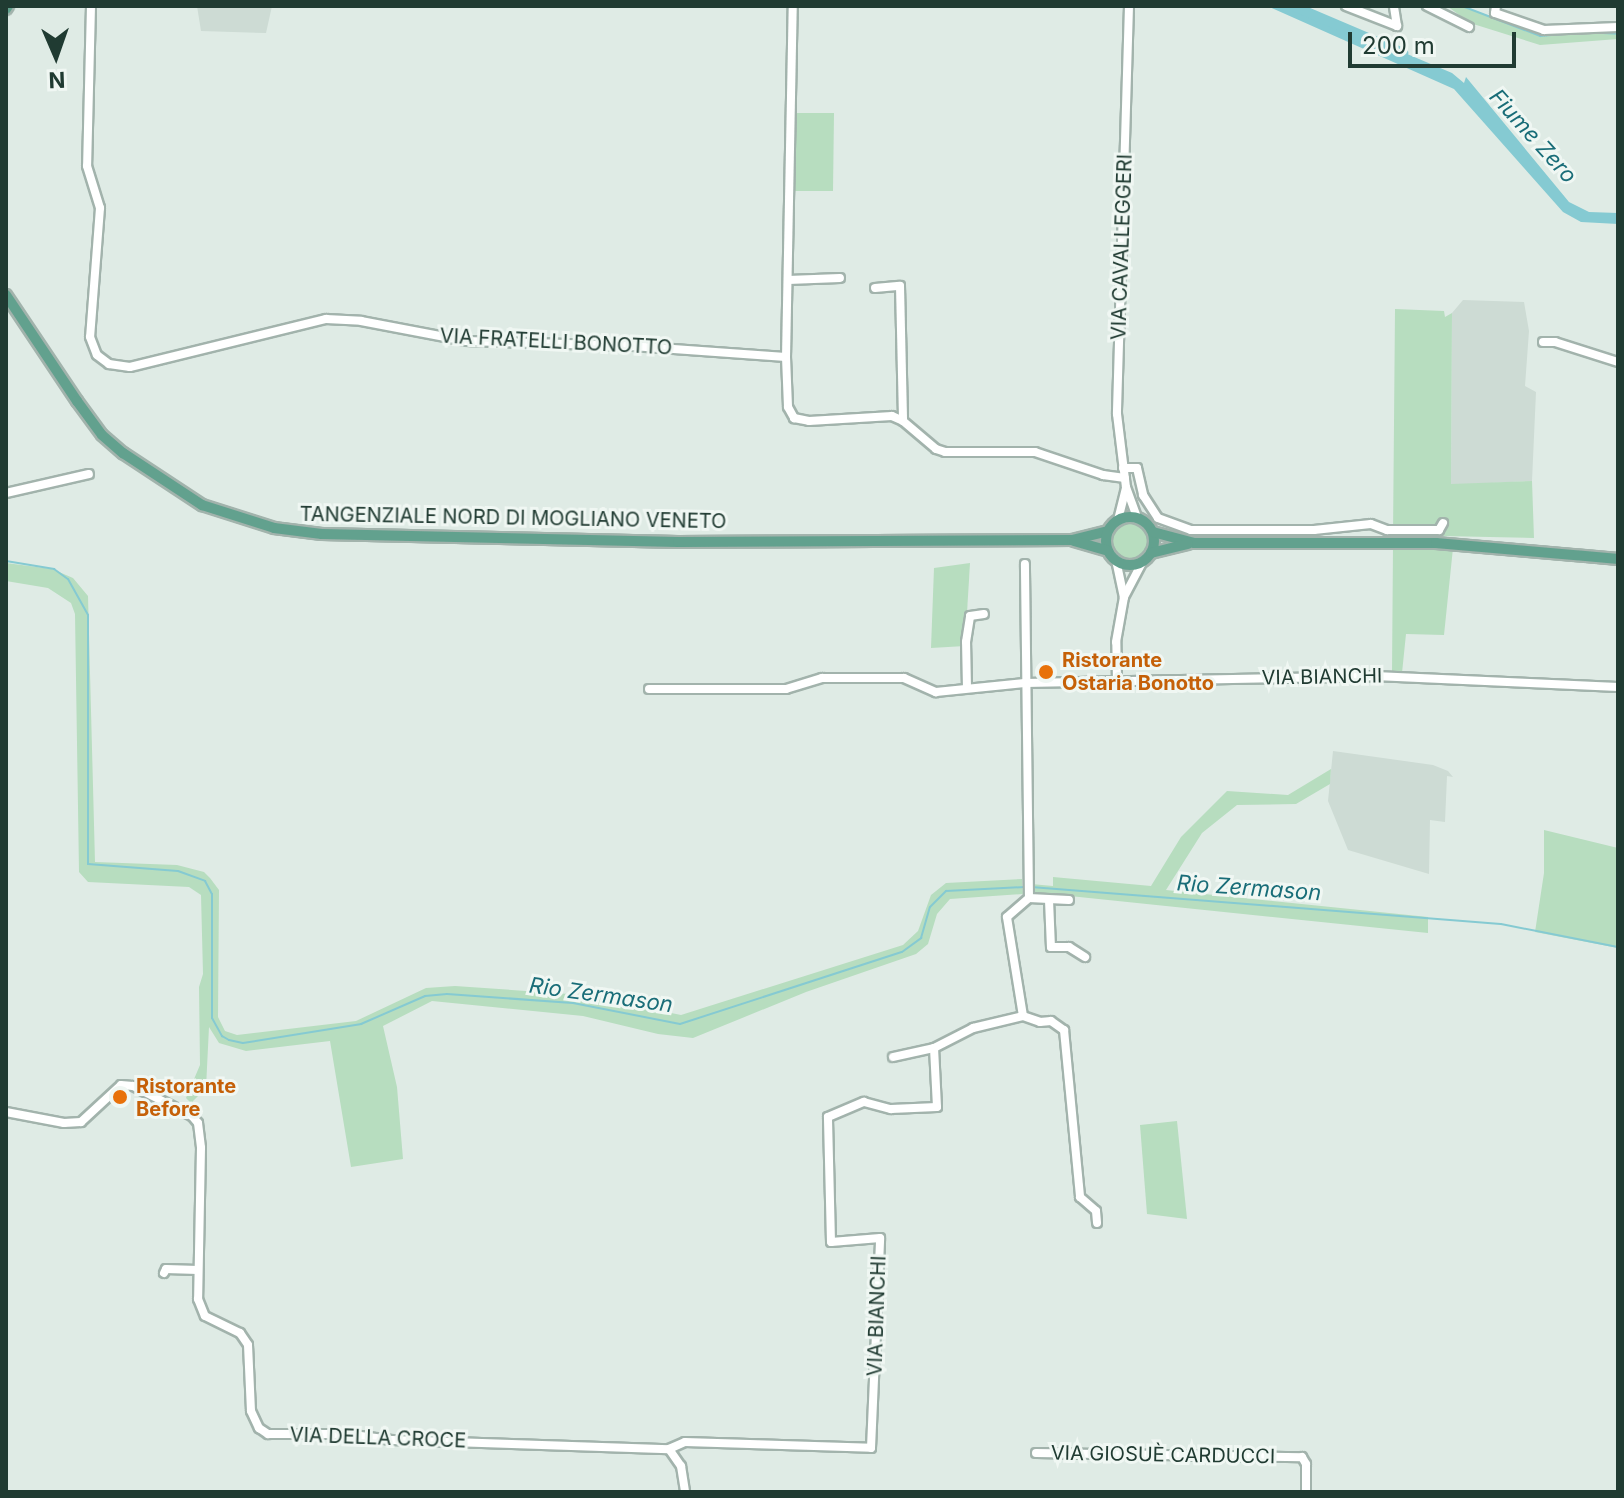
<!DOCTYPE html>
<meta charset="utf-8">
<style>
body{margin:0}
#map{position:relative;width:1624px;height:1498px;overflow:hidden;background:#dfebe5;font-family:Inter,sans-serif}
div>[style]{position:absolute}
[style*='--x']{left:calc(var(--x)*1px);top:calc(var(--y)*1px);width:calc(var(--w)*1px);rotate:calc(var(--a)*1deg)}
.built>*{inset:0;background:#cddbd4}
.green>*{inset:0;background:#b7ddbf}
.round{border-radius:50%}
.water>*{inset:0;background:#85cad2}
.stream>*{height:2px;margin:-1px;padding:0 1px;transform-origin:1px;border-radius:1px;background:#85cad2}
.river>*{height:10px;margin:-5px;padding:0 5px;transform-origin:5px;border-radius:5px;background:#85cad2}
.roads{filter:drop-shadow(2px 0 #a2b3ac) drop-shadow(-2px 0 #a2b3ac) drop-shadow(0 2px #a2b3ac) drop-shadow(0 -2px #a2b3ac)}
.minor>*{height:8px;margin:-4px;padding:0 4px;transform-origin:4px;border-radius:4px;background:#fff}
.major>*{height:10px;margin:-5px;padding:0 5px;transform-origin:5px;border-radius:5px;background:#62a18e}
.major>.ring{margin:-5px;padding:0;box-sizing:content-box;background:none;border:10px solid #62a18e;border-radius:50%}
.dots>*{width:22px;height:22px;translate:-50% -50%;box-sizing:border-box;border:4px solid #f0f7f3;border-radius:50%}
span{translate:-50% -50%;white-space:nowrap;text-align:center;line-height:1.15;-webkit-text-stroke:6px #f0f7f3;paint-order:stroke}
.street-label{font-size:20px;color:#203b32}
.food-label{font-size:20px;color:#c56008;font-weight:700}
.left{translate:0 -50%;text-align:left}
.water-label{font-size:22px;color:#196d78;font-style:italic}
.frame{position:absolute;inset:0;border:8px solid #203b32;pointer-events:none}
.north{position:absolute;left:16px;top:16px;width:80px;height:80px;-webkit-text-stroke:6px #f0f7f3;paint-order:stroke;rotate:178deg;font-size:22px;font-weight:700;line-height:32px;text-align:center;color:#203b32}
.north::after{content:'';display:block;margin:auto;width:28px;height:36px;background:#203b32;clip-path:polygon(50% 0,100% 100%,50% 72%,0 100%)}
.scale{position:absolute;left:1348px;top:32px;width:168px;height:36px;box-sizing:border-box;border:4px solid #203b32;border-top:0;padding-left:10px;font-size:24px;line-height:28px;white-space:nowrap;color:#203b32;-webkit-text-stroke:6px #f0f7f3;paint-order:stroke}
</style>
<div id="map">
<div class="built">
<div style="clip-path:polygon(197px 6px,272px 6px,266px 33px,201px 31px)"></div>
<div style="clip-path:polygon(1463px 300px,1524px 302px,1529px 331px,1525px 386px,1536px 392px,1532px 481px,1451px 485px,1452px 313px)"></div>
<div style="clip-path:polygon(1333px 751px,1433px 765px,1448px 771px,1453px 777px,1447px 776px,1445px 822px,1430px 820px,1429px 874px,1348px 850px,1328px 801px)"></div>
</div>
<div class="green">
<div style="clip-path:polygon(1447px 6px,1462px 6px,1534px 32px,1618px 28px,1618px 39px,1540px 45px,1470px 23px)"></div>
<div style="clip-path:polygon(796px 113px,834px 113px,833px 191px,795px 191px)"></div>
<div style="clip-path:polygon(1395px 309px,1444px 311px,1445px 317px,1452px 313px,1451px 484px,1532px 481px,1534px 538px,1393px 535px)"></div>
<div class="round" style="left:1112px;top:523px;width:36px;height:36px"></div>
<div style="clip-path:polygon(1393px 546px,1453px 548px,1444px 635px,1406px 634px,1402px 673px,1392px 672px)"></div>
<div style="clip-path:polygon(6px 563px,52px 569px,73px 578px,88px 596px,95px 862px,177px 865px,204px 872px,210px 878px,219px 890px,218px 1017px,225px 1031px,237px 1035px,356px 1021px,426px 988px,455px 986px,583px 995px,681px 1015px,903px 945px,918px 931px,931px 895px,946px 883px,1022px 879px,1023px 894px,950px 899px,937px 914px,928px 944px,916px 954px,806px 992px,693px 1038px,658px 1034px,583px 1016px,432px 1001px,383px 1026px,397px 1087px,403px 1159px,351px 1167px,330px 1041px,246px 1051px,219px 1043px,209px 1027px,206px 1088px,191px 1103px,186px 1098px,200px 1065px,199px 987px,203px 974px,201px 895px,189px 887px,88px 882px,79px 872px,75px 614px,71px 603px,48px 588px,6px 581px)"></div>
<div style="clip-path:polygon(970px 563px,965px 646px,931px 648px,934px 568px)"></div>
<div style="clip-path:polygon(1331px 769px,1330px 784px,1296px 804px,1237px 805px,1202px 833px,1166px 890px,1428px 917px,1428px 933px,1031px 892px,1031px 884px,1053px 886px,1053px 877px,1151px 886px,1181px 837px,1227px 791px,1288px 795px)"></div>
<div style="clip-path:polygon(1544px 830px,1618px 848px,1618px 948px,1535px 932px,1544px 873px)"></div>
<div style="clip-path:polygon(1177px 1121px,1187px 1219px,1147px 1214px,1140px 1125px)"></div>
</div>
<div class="water">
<div style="clip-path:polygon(1267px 6px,1294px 6px,1452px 73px,1464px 83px,1466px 77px,1569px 202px,1589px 212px,1618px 213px,1618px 224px,1581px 222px,1563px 212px,1454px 89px)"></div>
</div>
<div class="stream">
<div style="--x:1462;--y:6;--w:84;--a:21"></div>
<div style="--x:1540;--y:36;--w:37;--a:-5"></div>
<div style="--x:1583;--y:32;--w:35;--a:3"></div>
<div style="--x:6;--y:561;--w:49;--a:9.5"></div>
<div style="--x:54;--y:569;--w:17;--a:36"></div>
<div style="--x:68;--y:579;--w:41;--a:60.9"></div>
<div style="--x:88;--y:615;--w:249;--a:90"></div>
<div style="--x:88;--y:864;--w:90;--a:4.4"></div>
<div style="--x:178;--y:871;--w:29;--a:20"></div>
<div style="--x:205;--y:881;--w:15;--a:62"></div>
<div style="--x:212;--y:894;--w:124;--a:90"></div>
<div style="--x:212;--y:1018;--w:21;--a:61"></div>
<div style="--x:222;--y:1036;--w:8;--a:30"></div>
<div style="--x:229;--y:1040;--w:14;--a:12"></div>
<div style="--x:243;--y:1043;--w:120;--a:-9.1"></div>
<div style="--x:361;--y:1024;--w:70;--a:-23.6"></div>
<div style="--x:425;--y:996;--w:22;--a:-5"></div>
<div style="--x:447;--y:994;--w:126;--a:4.1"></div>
<div style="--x:573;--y:1003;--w:109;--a:11.1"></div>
<div style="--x:680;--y:1024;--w:233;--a:-18"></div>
<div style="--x:902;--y:952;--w:24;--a:-36"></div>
<div style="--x:921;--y:938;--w:32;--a:-74"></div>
<div style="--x:930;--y:907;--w:23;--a:-45"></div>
<div style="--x:946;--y:891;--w:79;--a:-2.9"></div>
<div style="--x:1031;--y:887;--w:471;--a:4.5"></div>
<div style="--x:1501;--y:924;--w:119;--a:11.1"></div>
</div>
<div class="river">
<div style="--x:1293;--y:6;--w:120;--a:23.1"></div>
</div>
<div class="roads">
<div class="minor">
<div style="--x:91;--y:6;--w:160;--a:91.4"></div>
<div style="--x:87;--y:166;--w:44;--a:72.8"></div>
<div style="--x:100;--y:208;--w:129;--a:94.4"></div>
<div style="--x:90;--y:337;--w:19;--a:69"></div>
<div style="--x:97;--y:355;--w:15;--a:37"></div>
<div style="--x:109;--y:364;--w:21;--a:8"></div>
<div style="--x:130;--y:367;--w:202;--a:-13.8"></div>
<div style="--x:326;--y:319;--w:35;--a:3"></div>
<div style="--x:361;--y:321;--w:107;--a:10.8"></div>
<div style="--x:466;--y:341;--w:167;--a:1.7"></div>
<div style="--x:633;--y:346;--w:153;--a:4.1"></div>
<div style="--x:786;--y:357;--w:50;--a:87.7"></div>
<div style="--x:788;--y:407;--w:13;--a:61"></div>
<div style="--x:794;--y:418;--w:15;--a:11"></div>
<div style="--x:809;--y:421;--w:83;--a:-3.4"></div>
<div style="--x:892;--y:416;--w:12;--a:24"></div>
<div style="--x:903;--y:421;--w:43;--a:40.3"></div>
<div style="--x:936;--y:449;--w:9;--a:18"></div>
<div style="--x:945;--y:452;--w:90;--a:0"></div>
<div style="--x:1035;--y:452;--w:72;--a:18.7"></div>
<div style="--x:1103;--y:475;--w:22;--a:8"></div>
<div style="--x:1129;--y:6;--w:408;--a:91.7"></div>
<div style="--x:1117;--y:414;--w:74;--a:83"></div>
<div style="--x:1126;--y:487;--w:33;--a:70"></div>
<div style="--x:1346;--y:6;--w:55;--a:21.4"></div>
<div style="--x:1397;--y:26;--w:20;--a:-99"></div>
<div style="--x:1427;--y:6;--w:47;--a:26.6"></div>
<div style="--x:1496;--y:6;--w:7;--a:98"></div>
<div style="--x:1495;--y:13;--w:52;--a:19.1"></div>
<div style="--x:1544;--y:30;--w:74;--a:-2.3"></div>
<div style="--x:788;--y:280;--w:52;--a:-2.2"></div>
<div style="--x:875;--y:288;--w:25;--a:-5"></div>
<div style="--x:900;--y:286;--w:135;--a:88.7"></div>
<div style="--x:1543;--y:342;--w:12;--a:0"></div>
<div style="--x:1555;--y:342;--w:66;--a:17.6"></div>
<div style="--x:786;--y:357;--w:351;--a:-88.9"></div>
<div style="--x:1123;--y:468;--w:14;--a:0"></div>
<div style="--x:1137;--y:468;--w:28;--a:77"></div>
<div style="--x:1143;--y:495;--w:27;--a:57"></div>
<div style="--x:1158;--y:518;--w:35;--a:20"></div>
<div style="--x:1191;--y:530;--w:123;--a:0"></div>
<div style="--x:1314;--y:530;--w:57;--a:-6"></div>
<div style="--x:1371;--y:524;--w:17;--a:21"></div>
<div style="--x:1387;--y:530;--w:52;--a:0"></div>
<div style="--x:1439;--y:530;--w:8;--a:-60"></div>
<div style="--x:6;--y:493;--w:85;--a:-12.9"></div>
<div style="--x:1118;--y:520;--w:33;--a:-76"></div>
<div style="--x:1116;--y:560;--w:38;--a:78"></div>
<div style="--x:1124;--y:597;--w:41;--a:-62.2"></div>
<div style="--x:1117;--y:681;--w:39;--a:-91"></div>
<div style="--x:1116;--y:642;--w:46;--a:-79.9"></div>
<div style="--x:967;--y:688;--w:46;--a:-91.2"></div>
<div style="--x:966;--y:642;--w:26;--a:-81"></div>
<div style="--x:970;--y:616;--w:14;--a:-8"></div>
<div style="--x:649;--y:689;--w:137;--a:0"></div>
<div style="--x:786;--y:689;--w:38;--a:-17"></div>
<div style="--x:822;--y:678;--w:82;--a:0"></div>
<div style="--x:904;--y:678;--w:35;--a:24"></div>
<div style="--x:936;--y:692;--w:89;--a:-5.8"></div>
<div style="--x:1025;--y:683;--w:350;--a:-1.1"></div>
<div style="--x:1375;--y:676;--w:243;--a:2.6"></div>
<div style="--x:1029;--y:898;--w:40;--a:2.9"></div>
<div style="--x:1049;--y:900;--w:47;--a:87.6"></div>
<div style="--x:1051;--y:947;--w:18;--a:0"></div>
<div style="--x:1069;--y:947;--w:19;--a:32"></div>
<div style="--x:1023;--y:1016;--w:18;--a:19"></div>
<div style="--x:1040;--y:1022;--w:11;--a:-5"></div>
<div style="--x:1051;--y:1021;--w:16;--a:35"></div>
<div style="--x:1064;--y:1030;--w:168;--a:84.5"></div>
<div style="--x:1080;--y:1197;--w:21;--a:41"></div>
<div style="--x:1096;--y:1211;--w:12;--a:85"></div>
<div style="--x:893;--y:1057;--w:42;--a:-12.4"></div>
<div style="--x:6;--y:1112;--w:59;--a:10.7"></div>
<div style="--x:64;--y:1123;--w:17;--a:-3"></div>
<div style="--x:81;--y:1122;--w:54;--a:-42.8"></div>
<div style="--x:121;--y:1085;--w:12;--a:5"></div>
<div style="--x:133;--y:1086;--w:66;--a:27"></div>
<div style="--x:192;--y:1116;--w:9;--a:49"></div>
<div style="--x:198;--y:1123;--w:25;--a:83"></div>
<div style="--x:201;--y:1148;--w:151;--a:91.1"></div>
<div style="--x:198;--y:1299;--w:18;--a:68"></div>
<div style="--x:205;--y:1316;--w:39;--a:26"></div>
<div style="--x:240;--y:1333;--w:14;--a:56"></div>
<div style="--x:248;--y:1345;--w:66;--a:87.4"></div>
<div style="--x:251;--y:1411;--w:19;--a:65"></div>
<div style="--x:259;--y:1428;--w:11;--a:34"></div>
<div style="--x:268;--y:1434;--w:77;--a:0"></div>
<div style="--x:345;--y:1434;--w:47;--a:7.3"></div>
<div style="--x:392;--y:1440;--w:277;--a:1.9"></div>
<div style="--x:669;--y:1449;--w:21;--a:55"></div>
<div style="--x:681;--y:1466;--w:26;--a:81"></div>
<div style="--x:164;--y:1273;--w:4;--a:-63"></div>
<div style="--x:166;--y:1269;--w:32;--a:2"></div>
<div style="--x:669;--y:1449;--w:17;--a:-24"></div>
<div style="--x:685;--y:1442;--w:186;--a:1.8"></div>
<div style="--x:871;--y:1448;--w:210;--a:-87.5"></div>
<div style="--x:880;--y:1238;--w:49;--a:175.3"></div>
<div style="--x:831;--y:1242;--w:125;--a:-91.4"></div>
<div style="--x:828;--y:1117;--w:39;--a:-23"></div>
<div style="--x:864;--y:1102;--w:28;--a:15"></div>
<div style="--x:891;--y:1109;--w:46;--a:-2.5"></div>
<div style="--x:937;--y:1107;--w:59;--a:-92.9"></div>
<div style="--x:934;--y:1048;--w:44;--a:-27.1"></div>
<div style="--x:973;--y:1028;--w:51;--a:-13.5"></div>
<div style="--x:1023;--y:1016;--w:100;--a:-99.2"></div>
<div style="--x:1007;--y:917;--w:29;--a:-41"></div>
<div style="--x:1029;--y:898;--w:334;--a:-90.7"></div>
<div style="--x:1036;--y:1453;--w:266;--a:0.9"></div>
<div style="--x:1302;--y:1457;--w:8;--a:60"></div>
<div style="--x:1306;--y:1464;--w:28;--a:90"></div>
</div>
<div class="major">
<div style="--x:6;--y:9;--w:4;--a:-56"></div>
<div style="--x:6;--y:295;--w:128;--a:56.2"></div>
<div style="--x:77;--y:401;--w:42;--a:53.7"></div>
<div style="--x:102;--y:435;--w:28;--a:41"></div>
<div style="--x:123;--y:453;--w:95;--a:33.4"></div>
<div style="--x:202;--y:505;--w:76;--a:17.7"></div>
<div style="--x:274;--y:528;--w:48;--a:7.1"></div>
<div style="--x:322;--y:534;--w:356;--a:1.3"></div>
<div style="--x:678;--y:542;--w:394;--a:-0.3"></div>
<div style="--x:1072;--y:540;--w:36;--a:-14"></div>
<div class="ring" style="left:1106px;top:517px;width:38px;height:38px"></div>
<div style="--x:1153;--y:532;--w:42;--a:15"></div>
<div style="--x:1194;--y:543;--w:242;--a:0"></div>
<div style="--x:1436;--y:543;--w:183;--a:5"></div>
<div style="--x:1074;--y:541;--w:35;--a:16"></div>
<div style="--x:1151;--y:553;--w:38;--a:-14"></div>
</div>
</div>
<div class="dots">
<div style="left:1046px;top:672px;background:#e8710a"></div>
<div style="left:120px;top:1097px;background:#e8710a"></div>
</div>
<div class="street-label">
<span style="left:1122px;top:247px;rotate:-88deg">VIA CAVALLEGGERI</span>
<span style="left:556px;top:342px;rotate:3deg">VIA FRATELLI BONOTTO</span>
<span style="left:513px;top:518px;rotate:1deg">TANGENZIALE NORD DI MOGLIANO VENETO</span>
<span style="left:1322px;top:677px;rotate:-1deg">VIA BIANCHI</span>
<span style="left:877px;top:1316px;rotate:-88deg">VIA BIANCHI</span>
<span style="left:378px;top:1438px;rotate:2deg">VIA DELLA CROCE</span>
<span style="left:1163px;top:1455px;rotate:1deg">VIA GIOSUÈ CARDUCCI</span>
</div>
<div class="food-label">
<span class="left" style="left:1062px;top:672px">Ristorante<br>Ostaria Bonotto</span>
<span class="left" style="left:136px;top:1098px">Ristorante<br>Before</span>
</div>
<div class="water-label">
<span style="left:1533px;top:136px;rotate:48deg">Fiume Zero</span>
<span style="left:1249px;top:888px;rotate:4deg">Rio Zermason</span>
<span style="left:601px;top:995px;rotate:8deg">Rio Zermason</span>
</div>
<div class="frame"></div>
<div class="north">N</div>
<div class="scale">200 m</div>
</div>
